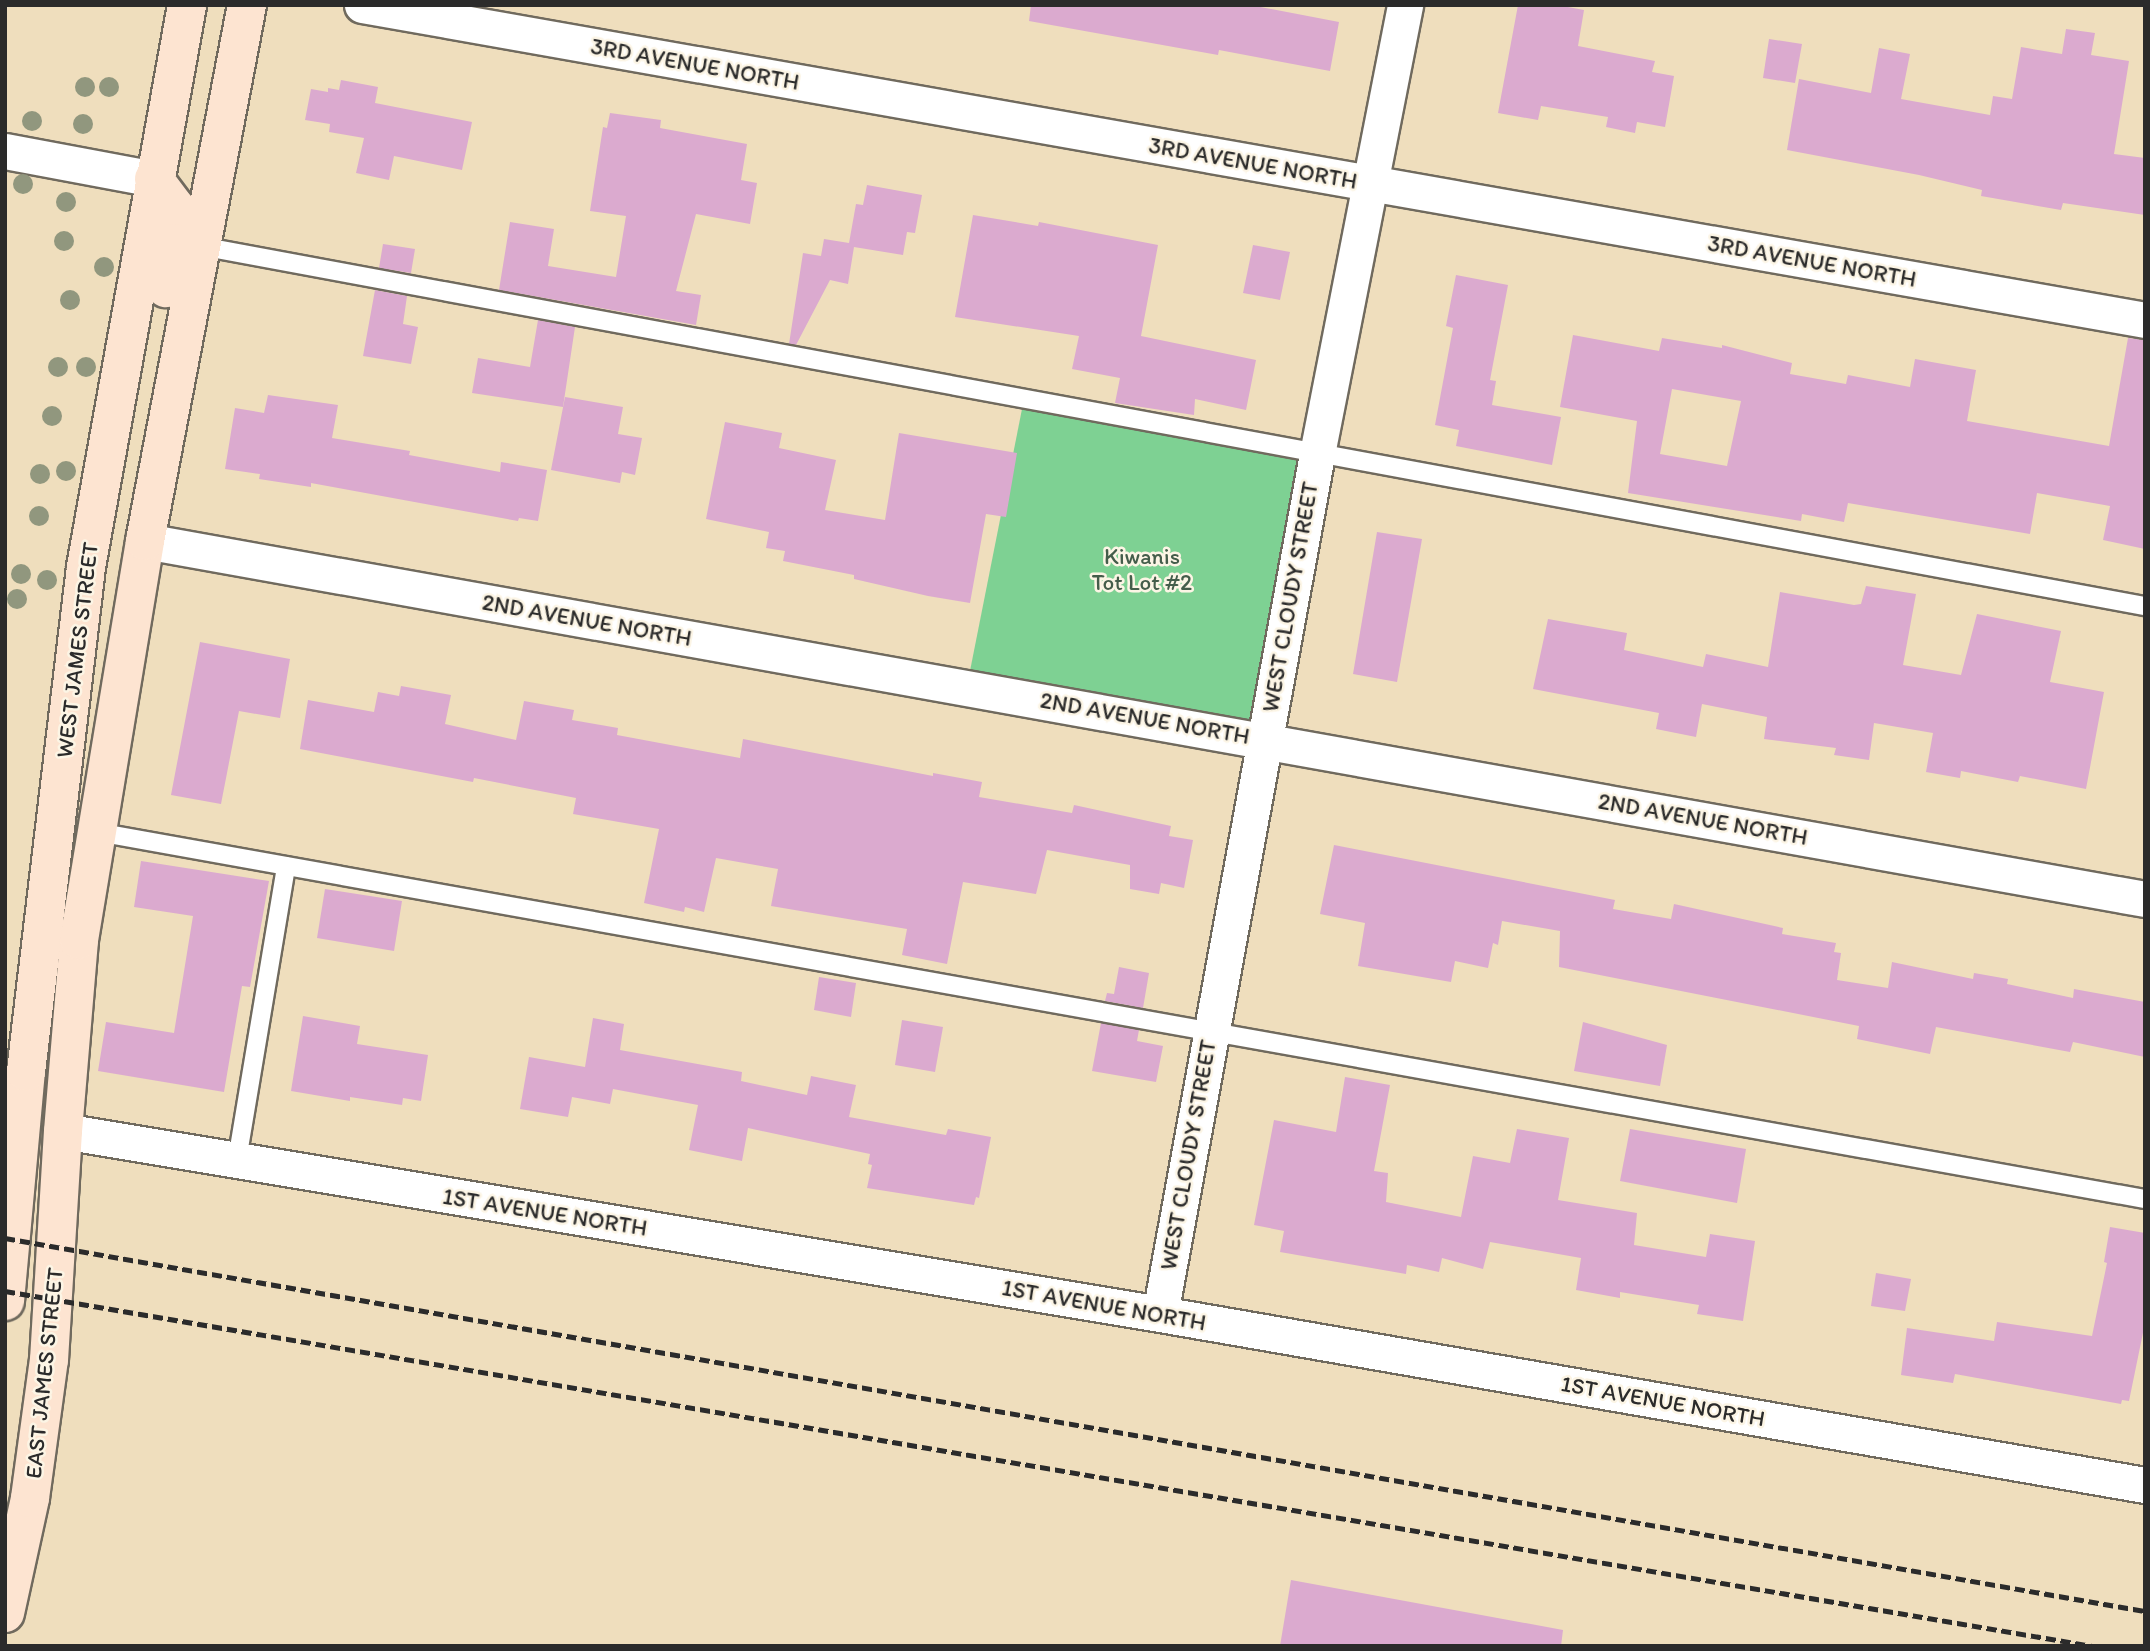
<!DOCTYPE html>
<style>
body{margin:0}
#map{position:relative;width:2150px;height:1651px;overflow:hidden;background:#efdebd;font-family:Itim,sans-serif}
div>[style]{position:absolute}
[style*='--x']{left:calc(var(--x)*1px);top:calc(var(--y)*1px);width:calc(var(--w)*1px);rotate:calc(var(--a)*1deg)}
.green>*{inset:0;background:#7ed193}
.building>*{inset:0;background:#dbaacf}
.roads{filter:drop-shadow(2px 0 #706a5e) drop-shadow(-2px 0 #706a5e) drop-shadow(0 2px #706a5e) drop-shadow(0 -2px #706a5e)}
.service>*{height:18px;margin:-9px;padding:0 9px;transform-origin:9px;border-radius:9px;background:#fff}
.minor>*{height:35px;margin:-17.5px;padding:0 17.5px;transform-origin:17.5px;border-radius:17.5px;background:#fff}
.secondary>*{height:38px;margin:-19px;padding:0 19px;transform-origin:19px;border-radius:19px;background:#fde4d1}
.rail>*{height:5px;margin-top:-2.5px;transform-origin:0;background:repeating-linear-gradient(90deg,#2b2b2b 0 10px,transparent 0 15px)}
.trees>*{width:20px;height:20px;margin:-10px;border-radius:50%;background:#91977e}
span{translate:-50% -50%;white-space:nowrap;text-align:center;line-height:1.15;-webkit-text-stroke:5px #fcf5e5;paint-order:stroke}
.street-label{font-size:23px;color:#2b2b2b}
.park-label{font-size:23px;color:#445d4a}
.frame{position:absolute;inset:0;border:7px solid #2b2b2b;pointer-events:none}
</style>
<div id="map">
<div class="green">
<div style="clip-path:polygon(1024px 399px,1317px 454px,1264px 739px,967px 686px)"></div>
</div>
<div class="building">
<div style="clip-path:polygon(1031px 5px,1250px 5px,1339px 22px,1330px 71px,1219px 50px,1218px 55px,1029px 21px)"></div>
<div style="clip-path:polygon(1518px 5px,1557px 5px,1584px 10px,1578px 46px,1655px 61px,1652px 72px,1674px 76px,1665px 127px,1637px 122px,1635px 133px,1606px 127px,1608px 117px,1541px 106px,1538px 120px,1498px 113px)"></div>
<div style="clip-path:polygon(2066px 29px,2095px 33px,2091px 55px,2129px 61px,2114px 154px,2145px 158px,2145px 215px,2063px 203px,2061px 210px,1981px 196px,1982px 190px,1919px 175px,1787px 150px,1799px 79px,1871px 93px,1879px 48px,1910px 54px,1901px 99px,1990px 115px,1993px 96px,2012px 99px,2021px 47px,2062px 54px)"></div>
<div style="clip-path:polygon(1769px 39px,1802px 44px,1795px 83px,1763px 78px)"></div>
<div style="clip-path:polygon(341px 80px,378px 87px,375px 103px,472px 122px,462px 170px,394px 156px,389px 180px,356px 173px,364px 138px,329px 132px,330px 124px,305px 120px,311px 89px,328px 92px,328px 88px,339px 90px)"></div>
<div style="clip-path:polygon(610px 113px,661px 120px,660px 128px,747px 144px,741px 180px,757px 183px,750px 224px,696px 214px,676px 291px,701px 295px,696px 325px,499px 290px,510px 222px,554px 229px,548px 266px,616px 277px,626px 216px,590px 211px,603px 127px,607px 128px)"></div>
<div style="clip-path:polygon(867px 185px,922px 195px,915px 233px,907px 232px,903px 255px,854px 247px,848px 284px,830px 280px,796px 345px,789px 344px,803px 253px,821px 256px,824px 239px,849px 243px,856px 204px,863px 205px)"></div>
<div style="clip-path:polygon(973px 215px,1038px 226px,1039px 222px,1158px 245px,1141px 336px,1256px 360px,1246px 410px,1195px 399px,1194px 415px,1115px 403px,1120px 378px,1072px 369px,1079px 336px,955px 317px)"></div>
<div style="clip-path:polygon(383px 244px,415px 249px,411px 273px,379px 268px)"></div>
<div style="clip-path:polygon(1253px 245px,1290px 252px,1280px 300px,1243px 293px)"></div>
<div style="clip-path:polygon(1456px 275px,1508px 285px,1490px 380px,1496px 381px,1492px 405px,1561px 417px,1552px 465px,1456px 446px,1459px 430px,1435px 425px,1453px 328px,1446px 326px)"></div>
<div style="clip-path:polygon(375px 290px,407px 296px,403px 324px,418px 327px,411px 364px,363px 356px)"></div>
<div style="clip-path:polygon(538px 320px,575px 327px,563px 407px,472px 393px,478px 358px,530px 367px)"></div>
<div style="clip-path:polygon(evenodd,1573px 335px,1659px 351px,1662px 338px,1722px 348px,1722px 345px,1792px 363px,1790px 374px,1846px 384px,1848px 375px,1910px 387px,1915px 359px,1976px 370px,1967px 421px,2109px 446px,2128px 338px,2145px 340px,2145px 549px,2103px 540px,2110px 506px,2037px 493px,2030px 534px,1848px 503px,1844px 522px,1802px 514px,1801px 521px,1628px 493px,1637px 421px,1560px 407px,1573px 335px,1672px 389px,1741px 401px,1727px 466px,1660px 454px,1672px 389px)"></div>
<div style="clip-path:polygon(268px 395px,338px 405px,332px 438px,410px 451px,409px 455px,500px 472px,501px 462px,547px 470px,538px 521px,519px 518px,518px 521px,311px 483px,311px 487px,259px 479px,260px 474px,225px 469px,235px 408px,264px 413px)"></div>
<div style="clip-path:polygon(565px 397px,623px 407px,618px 434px,642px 438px,635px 475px,622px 472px,620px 483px,551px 470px)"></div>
<div style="clip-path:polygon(725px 422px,782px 433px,779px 448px,836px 460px,825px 510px,885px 520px,899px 433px,1017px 453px,1006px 517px,986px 514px,970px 603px,928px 596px,854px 579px,854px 575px,783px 561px,785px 551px,766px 548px,769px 532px,706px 519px)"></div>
<div style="clip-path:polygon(1377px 532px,1422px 539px,1397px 682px,1353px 674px)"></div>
<div style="clip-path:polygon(1866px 586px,1916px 594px,1903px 665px,1961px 675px,1977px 614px,2061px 631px,2050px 682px,2104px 692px,2086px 789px,2020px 776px,2018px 782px,1961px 771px,1960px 778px,1926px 772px,1933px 733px,1874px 723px,1869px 760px,1834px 755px,1836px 748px,1764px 739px,1767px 717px,1702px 704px,1696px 737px,1656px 729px,1659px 713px,1533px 689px,1548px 619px,1627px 633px,1624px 650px,1703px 667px,1706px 654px,1768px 667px,1780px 592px,1854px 605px,1861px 604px)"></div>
<div style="clip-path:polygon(200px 642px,290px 659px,280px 718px,239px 711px,221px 804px,171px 795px)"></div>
<div style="clip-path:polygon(401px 686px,451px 695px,445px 724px,516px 740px,524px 701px,574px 710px,572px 720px,618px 728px,617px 735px,740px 758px,743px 739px,933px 776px,933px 773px,982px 782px,979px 797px,1072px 813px,1074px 805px,1171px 826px,1169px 836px,1193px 840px,1184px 888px,1161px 883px,1159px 894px,1130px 889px,1130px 865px,1047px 850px,1036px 894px,963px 882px,947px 964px,902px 955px,907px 929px,771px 906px,778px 869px,716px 858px,704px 912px,685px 907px,684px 912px,644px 903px,659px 829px,573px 814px,576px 798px,474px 778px,473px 782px,300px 749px,308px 700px,374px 712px,378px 692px,399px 696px)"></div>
<div style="clip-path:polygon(1334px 845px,1615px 900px,1613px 909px,1671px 919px,1674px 904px,1783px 928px,1782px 934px,1836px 943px,1834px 952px,1841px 953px,1837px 980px,1888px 988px,1892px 962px,1973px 979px,1974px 973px,2008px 979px,2007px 984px,2073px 998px,2074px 989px,2145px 1002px,2145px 1057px,2073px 1042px,2070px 1052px,1936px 1027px,1930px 1054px,1857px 1039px,1859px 1026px,1559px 967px,1560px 931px,1502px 921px,1498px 945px,1493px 943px,1488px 968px,1455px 961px,1451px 982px,1358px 966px,1365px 923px,1320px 914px)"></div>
<div style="clip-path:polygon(141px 861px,269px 881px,250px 987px,242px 986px,224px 1092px,98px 1071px,106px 1022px,174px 1033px,193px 916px,134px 907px)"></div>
<div style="clip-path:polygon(325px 889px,402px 901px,394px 951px,317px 938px)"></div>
<div style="clip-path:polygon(1119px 967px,1149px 973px,1143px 1008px,1105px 1001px,1107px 993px,1114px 994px)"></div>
<div style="clip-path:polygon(819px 977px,856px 983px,851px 1017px,814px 1010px)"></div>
<div style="clip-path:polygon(303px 1016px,360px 1026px,357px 1044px,428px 1055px,421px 1101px,403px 1098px,402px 1105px,350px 1097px,350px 1101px,291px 1091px)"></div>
<div style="clip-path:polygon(593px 1018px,624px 1024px,620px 1050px,742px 1072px,741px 1081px,807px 1095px,811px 1076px,856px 1085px,849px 1117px,946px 1135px,948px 1129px,991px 1137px,979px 1198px,976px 1197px,974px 1205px,867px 1188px,872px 1165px,868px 1164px,870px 1154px,748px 1128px,742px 1161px,689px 1150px,698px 1105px,613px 1089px,610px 1104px,572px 1097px,568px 1117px,520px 1109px,529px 1057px,585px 1067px)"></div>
<div style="clip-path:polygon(902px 1020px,943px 1027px,935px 1072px,895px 1065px)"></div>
<div style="clip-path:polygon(1583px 1022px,1667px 1045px,1660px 1086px,1574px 1071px)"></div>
<div style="clip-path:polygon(1101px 1023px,1139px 1030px,1137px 1041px,1163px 1046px,1156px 1082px,1092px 1071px)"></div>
<div style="clip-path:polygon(1345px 1077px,1390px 1085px,1374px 1171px,1388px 1173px,1386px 1202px,1461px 1217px,1473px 1156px,1510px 1163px,1517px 1129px,1569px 1138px,1558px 1200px,1637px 1213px,1634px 1245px,1706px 1257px,1710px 1234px,1755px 1241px,1743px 1321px,1697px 1314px,1699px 1305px,1620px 1292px,1620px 1298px,1576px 1290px,1581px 1258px,1490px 1242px,1483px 1269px,1442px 1258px,1439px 1272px,1407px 1265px,1406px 1274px,1280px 1252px,1284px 1231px,1254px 1225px,1274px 1120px,1336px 1132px)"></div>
<div style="clip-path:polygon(1630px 1129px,1746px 1149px,1737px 1203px,1620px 1181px)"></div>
<div style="clip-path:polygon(2110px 1227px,2145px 1233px,2145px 1323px,2129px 1401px,2122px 1400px,2121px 1404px,1955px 1374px,1953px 1383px,1901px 1375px,1907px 1328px,1994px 1341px,1997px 1322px,2092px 1336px,2107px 1263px,2104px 1262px)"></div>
<div style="clip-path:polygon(1876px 1273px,1911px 1279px,1905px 1311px,1871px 1306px)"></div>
<div style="clip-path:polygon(1291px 1580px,1563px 1630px,1561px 1646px,1280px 1646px)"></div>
</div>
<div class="roads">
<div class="service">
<div style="--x:200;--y:246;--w:1978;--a:10.49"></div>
<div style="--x:97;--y:832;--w:2081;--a:10.16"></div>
<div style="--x:237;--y:1160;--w:298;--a:-80.5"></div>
</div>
<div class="minor">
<div style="--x:362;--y:5;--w:1811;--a:10.02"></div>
<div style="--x:5;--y:151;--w:152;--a:10.6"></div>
<div style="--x:145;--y:541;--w:2032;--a:10.15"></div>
<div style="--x:63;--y:1131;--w:1112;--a:9.47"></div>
<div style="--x:1160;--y:1314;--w:1000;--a:9.85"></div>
<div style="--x:1160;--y:1314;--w:874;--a:-79.65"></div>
<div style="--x:1317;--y:454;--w:458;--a:-78.9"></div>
</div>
<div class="secondary">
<div style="--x:154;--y:179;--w:36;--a:53"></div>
<div style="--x:176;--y:208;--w:35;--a:93"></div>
<div style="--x:174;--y:243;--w:46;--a:100.1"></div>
<div style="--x:5;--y:1301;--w:230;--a:-84.8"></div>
<div style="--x:26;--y:1072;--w:509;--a:-83.22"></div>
<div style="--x:86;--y:567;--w:571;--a:-79.81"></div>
<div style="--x:5;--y:1613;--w:118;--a:-77.7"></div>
<div style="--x:30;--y:1498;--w:139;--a:-82.2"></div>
<div style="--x:49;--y:1360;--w:229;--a:-86.5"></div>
<div style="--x:63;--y:1131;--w:192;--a:-85.2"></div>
<div style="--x:79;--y:940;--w:404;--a:-80.6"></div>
<div style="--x:145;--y:541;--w:546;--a:-79.23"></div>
</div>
</div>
<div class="rail">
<div style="--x:5;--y:1238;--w:2172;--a:9.89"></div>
<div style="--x:5;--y:1291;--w:2117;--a:9.65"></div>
</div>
<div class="trees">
<div style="left:85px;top:87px"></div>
<div style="left:109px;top:87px"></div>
<div style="left:32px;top:121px"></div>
<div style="left:83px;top:124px"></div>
<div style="left:23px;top:184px"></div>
<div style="left:66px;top:202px"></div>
<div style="left:64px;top:241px"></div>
<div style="left:104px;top:267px"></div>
<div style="left:70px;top:300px"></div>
<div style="left:58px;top:367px"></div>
<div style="left:86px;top:367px"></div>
<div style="left:52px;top:416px"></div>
<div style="left:66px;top:471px"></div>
<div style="left:40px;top:474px"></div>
<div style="left:39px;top:516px"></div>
<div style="left:21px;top:574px"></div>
<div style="left:47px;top:580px"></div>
<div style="left:17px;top:599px"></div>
</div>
<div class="street-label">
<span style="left:695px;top:64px;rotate:10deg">3RD AVENUE NORTH</span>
<span style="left:1253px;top:163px;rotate:10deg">3RD AVENUE NORTH</span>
<span style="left:1812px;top:261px;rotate:10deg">3RD AVENUE NORTH</span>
<span style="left:1290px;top:597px;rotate:-80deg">WEST CLOUDY STREET</span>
<span style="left:587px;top:620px;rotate:10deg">2ND AVENUE NORTH</span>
<span style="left:77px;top:650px;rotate:-83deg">WEST JAMES STREET</span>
<span style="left:1145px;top:718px;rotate:10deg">2ND AVENUE NORTH</span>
<span style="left:1703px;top:819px;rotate:10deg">2ND AVENUE NORTH</span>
<span style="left:1188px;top:1155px;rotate:-80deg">WEST CLOUDY STREET</span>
<span style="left:545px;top:1212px;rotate:9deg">1ST AVENUE NORTH</span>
<span style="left:1104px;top:1305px;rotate:10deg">1ST AVENUE NORTH</span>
<span style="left:44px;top:1373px;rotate:-84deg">EAST JAMES STREET</span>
<span style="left:1663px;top:1401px;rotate:10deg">1ST AVENUE NORTH</span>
</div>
<div class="park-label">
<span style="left:1142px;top:569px">Kiwanis<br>Tot Lot #2</span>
</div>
<div class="frame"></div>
</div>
